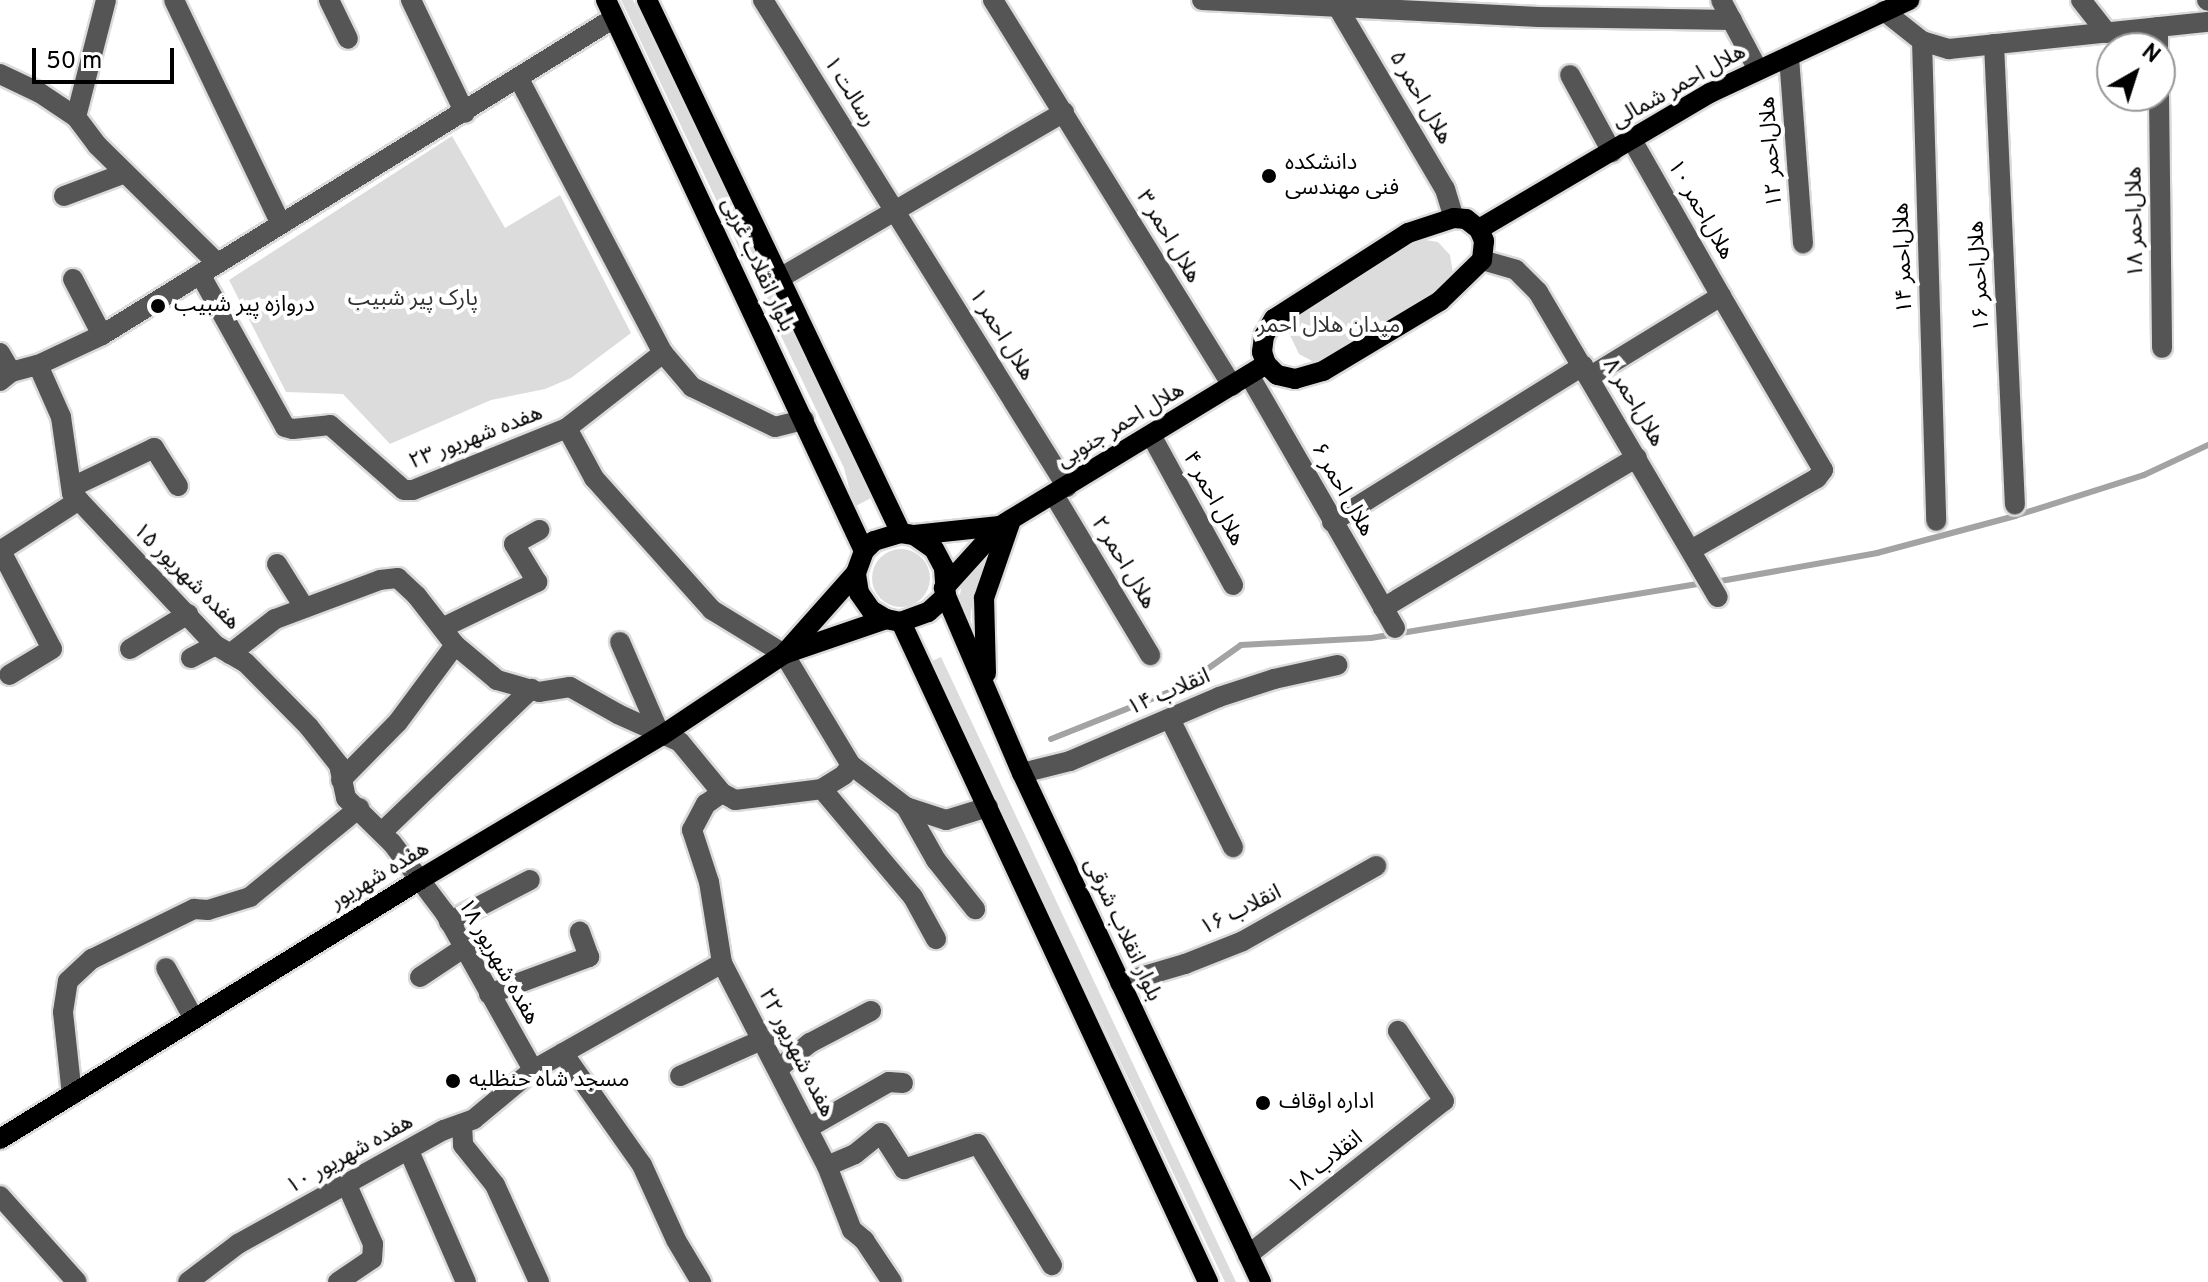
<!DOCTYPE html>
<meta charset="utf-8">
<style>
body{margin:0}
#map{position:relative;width:2208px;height:1282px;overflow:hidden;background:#fff;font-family:Overpass,"Noto Sans Arabic",sans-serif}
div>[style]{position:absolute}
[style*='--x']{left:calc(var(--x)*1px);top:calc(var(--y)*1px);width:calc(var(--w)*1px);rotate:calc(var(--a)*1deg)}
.green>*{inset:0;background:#dcdcdc}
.round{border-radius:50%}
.stream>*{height:6px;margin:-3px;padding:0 3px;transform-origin:3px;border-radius:3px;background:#a3a3a3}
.roads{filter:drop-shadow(2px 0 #dbdbdb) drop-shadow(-2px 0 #dbdbdb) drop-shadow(0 2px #dbdbdb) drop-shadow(0 -2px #dbdbdb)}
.minor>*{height:20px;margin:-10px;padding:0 10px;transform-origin:10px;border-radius:10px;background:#555}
.major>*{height:20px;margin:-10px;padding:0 10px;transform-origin:10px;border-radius:10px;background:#000}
.dots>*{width:22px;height:22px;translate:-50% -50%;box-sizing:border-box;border:4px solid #fff;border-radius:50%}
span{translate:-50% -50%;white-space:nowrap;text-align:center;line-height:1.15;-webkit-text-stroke:8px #fff;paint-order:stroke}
.street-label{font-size:22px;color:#000}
.poi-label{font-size:22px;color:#000}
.left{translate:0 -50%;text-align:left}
.park-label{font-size:22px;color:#333}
.north{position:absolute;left:2096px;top:32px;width:80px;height:80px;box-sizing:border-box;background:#fff;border:2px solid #999;border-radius:50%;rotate:39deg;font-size:22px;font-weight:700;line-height:32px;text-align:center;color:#000}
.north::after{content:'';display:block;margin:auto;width:28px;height:36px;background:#000;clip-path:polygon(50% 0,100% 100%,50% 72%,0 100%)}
.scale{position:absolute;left:32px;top:48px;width:142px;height:36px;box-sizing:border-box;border:4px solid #000;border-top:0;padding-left:10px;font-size:24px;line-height:28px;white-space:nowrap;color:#000;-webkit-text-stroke:6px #fff;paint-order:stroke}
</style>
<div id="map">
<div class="green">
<div style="clip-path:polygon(621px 0,633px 0,873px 497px,854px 507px,844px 468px)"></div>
<div style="clip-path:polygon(452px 136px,505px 228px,560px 195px,631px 333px,571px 378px,545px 389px,491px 400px,390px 444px,343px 394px,286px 392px,229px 280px)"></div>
<div style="clip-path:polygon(1420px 239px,1438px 242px,1450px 255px,1453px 274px,1447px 282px,1328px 359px,1314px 362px,1299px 354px,1289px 333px,1298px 314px)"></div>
<div class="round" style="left:872px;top:549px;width:58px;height:58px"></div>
<div style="clip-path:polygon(985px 554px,971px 611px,969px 647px,959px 616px,959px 599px,963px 580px)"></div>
<div style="clip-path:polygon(941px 657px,1236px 1282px,1225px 1282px,930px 662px)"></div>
</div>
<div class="stream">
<div style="--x:1715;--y:582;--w:165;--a:-10.1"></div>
<div style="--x:1877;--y:553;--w:143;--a:-15"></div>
<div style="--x:2015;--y:516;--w:135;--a:-17.6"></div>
<div style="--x:2144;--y:475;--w:71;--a:-25.1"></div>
<div style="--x:1051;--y:739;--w:141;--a:-21.7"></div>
<div style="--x:1182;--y:687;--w:72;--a:-35.4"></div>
<div style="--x:1241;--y:645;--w:130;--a:-3.1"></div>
<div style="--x:1371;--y:638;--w:337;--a:-9.4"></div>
</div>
<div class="roads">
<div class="minor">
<div style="--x:174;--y:0;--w:248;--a:64.5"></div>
<div style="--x:329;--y:0;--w:43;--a:64"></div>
<div style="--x:411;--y:0;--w:125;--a:64.5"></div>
<div style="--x:763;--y:0;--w:574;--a:58.03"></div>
<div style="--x:993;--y:0;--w:454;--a:58.2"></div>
<div style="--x:1202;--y:0;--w:337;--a:2.9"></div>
<div style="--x:1539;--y:17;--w:193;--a:0.9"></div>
<div style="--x:1721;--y:0;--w:79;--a:62.1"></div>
<div style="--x:2081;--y:0;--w:42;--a:51.8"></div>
<div style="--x:2207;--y:0;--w:1;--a:45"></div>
<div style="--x:1337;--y:6;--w:212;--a:59.5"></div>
<div style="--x:1445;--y:189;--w:30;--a:73"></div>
<div style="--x:1884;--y:11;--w:48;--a:38.3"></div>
<div style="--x:1922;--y:41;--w:28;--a:17"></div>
<div style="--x:1949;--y:49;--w:260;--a:-6"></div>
<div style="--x:2158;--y:27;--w:21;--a:90"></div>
<div style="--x:1922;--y:41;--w:480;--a:88.3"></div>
<div style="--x:1994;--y:44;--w:461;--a:87.4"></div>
<div style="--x:1789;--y:57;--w:187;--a:85.7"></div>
<div style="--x:0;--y:74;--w:44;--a:25.4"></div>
<div style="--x:40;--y:93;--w:43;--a:33.7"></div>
<div style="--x:76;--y:117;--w:35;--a:53"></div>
<div style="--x:97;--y:145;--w:168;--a:44.5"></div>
<div style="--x:1570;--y:75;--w:88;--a:61.4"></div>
<div style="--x:519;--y:79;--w:310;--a:62.3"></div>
<div style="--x:2159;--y:96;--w:252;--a:89.3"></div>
<div style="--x:76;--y:117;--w:121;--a:-75.6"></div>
<div style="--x:64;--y:196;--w:65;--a:-20.7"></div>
<div style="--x:1482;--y:260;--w:35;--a:16"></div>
<div style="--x:1516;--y:270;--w:31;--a:45"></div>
<div style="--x:1538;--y:292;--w:354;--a:59.5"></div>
<div style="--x:200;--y:274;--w:175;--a:60.9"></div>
<div style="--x:285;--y:427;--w:8;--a:14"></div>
<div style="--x:293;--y:429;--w:37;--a:-6"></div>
<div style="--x:330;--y:425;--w:98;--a:41.3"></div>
<div style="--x:404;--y:490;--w:9;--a:0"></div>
<div style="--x:413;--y:490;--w:166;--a:-21.9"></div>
<div style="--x:567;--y:428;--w:57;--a:61.6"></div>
<div style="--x:594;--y:478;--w:177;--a:48.2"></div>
<div style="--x:712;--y:610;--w:84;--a:31.4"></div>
<div style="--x:784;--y:654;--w:130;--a:58.9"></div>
<div style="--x:851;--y:765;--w:12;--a:125"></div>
<div style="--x:844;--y:775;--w:26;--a:148"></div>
<div style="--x:780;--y:278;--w:329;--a:-30.3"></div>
<div style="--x:73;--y:279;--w:63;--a:62.6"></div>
<div style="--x:0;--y:353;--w:22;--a:60"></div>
<div style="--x:38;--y:365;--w:71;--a:-25.1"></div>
<div style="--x:102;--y:335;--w:602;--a:-31.76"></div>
<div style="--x:1249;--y:375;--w:292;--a:60"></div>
<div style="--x:1589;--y:377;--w:155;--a:-31.5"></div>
<div style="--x:1721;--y:296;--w:180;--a:-119.7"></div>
<div style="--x:0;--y:381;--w:14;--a:-39"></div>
<div style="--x:11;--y:372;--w:28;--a:-15"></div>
<div style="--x:38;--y:365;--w:57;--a:66.1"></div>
<div style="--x:61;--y:417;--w:77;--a:81.8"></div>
<div style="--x:72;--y:493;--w:209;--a:46.7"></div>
<div style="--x:215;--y:645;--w:34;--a:30"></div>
<div style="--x:245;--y:662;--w:91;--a:45.4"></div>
<div style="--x:309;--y:727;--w:48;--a:51.7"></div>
<div style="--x:339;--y:765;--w:34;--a:78"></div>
<div style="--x:346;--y:798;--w:64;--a:44.4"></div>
<div style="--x:392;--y:843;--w:88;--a:52.9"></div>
<div style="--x:445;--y:913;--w:180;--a:60.7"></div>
<div style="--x:567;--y:428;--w:122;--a:-38"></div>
<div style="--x:663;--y:353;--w:45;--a:49.5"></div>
<div style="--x:692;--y:387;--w:92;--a:25.7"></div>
<div style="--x:775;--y:427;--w:30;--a:-14"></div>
<div style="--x:1151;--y:435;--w:171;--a:61.3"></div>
<div style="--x:72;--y:487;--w:91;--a:-25.4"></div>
<div style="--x:154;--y:448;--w:45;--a:57.7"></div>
<div style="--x:1054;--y:495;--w:187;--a:59"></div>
<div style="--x:1332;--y:522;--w:296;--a:-31.9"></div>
<div style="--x:1691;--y:550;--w:145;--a:-29.7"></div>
<div style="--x:1817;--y:478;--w:10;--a:-53"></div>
<div style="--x:1823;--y:470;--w:202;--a:-120.4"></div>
<div style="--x:0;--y:551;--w:94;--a:-32.8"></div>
<div style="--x:1;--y:551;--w:110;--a:62.5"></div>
<div style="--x:52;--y:649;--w:50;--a:148.8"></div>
<div style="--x:277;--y:564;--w:51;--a:57.9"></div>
<div style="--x:1383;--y:608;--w:295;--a:-30.7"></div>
<div style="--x:442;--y:628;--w:106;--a:-25.8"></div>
<div style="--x:537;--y:582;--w:44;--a:-121.2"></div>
<div style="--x:514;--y:544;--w:29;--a:-29"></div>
<div style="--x:620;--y:642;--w:98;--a:66.6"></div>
<div style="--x:130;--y:649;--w:68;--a:-31.1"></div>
<div style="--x:191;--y:658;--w:27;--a:-28"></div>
<div style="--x:1170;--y:719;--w:143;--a:63.8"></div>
<div style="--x:851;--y:765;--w:69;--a:37.4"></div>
<div style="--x:906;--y:807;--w:42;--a:18"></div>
<div style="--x:946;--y:820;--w:44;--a:-17.2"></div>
<div style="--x:1022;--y:773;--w:49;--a:-14"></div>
<div style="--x:1070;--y:761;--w:162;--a:-23.2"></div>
<div style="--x:1219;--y:697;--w:58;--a:-18.1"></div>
<div style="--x:1274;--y:679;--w:65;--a:-12.5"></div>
<div style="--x:341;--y:780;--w:81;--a:-45.5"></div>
<div style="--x:398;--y:722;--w:96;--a:-53.5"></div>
<div style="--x:722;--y:793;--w:15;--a:28"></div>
<div style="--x:735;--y:800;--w:88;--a:-7.2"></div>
<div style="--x:822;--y:789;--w:141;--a:49.9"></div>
<div style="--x:913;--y:897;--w:48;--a:61.3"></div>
<div style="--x:906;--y:807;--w:61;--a:60.5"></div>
<div style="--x:936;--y:860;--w:63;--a:51.5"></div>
<div style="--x:382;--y:832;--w:207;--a:-43.8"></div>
<div style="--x:449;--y:922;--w:91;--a:-27.4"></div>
<div style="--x:722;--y:963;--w:229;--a:62.7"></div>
<div style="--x:827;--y:1166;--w:69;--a:68.7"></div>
<div style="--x:852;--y:1230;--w:16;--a:40"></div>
<div style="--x:864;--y:1240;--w:50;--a:56.3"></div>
<div style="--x:166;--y:968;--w:58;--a:61.2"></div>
<div style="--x:420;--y:977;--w:50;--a:-33.7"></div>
<div style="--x:1120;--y:983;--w:68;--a:-16.3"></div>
<div style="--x:1185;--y:964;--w:62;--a:-21.6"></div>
<div style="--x:1243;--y:941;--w:153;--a:-29.4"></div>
<div style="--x:489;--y:994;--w:107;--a:-20.3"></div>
<div style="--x:589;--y:957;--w:27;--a:-110"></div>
<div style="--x:563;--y:1053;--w:137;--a:54.8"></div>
<div style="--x:642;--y:1165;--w:82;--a:65.6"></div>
<div style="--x:676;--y:1240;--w:49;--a:59.2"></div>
<div style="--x:779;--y:1068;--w:40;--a:-39"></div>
<div style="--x:810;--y:1043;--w:69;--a:-27.7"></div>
<div style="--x:680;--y:1076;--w:92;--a:-23.8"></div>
<div style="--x:72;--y:1095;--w:83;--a:-96.2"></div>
<div style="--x:63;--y:1012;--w:31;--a:-81"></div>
<div style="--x:68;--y:981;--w:33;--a:-43"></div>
<div style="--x:92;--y:959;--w:114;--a:-26.1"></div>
<div style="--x:194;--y:909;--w:14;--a:4"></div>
<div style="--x:208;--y:910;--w:44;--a:-17.2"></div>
<div style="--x:250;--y:897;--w:141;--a:-39.2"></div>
<div style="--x:462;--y:1124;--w:21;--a:87"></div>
<div style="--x:463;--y:1145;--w:51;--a:51.3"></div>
<div style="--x:495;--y:1185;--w:107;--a:65.6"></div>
<div style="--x:808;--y:1128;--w:93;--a:-29.6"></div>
<div style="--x:889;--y:1082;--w:14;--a:4"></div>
<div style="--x:409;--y:1151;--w:143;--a:66.5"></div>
<div style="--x:827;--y:1166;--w:30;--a:-23"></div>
<div style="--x:855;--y:1154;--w:33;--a:-39"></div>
<div style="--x:881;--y:1133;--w:43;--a:57.4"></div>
<div style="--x:904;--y:1169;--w:78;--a:-18.7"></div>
<div style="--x:978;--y:1144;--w:142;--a:58.6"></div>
<div style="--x:0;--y:1196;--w:115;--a:48.2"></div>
<div style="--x:1248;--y:1255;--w:249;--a:-38.2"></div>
<div style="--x:1444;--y:1101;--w:84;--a:-123.3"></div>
<div style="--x:188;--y:1282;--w:63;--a:-37.2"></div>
<div style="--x:238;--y:1244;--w:235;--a:-29"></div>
<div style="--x:444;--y:1130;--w:32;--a:-20"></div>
<div style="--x:474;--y:1119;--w:77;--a:-39.7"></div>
<div style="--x:533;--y:1070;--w:217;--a:-29.5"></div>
<div style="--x:722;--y:963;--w:82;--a:-99.1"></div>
<div style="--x:709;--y:882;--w:55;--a:-108.1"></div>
<div style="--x:692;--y:830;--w:30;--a:-62"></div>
<div style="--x:706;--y:804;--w:19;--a:-35"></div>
<div style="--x:722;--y:793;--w:66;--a:-129.5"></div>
<div style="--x:680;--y:742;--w:68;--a:-155.7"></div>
<div style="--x:618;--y:714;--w:55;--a:-150.6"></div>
<div style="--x:570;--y:687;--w:31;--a:171"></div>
<div style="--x:539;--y:692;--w:44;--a:-164.1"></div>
<div style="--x:497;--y:680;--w:55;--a:-140.2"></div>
<div style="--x:455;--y:645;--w:62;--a:-127.8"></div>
<div style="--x:417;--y:596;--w:26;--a:-137"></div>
<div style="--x:398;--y:578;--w:18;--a:174"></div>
<div style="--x:380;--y:580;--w:112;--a:159.6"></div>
<div style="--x:275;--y:619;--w:57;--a:142.1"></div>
<div style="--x:338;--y:1282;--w:41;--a:-34.1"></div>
<div style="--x:372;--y:1259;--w:15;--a:-86"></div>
<div style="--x:373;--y:1244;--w:64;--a:-113.8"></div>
</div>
<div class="major">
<div style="--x:606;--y:0;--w:608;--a:64.91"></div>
<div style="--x:647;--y:0;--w:590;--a:64.52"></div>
<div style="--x:1454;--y:218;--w:12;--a:5"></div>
<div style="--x:1466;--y:219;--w:16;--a:38"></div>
<div style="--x:1479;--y:229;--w:13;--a:67"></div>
<div style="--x:1484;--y:241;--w:19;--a:96"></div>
<div style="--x:1482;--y:260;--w:59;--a:135.7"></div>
<div style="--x:1440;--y:301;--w:136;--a:149.1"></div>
<div style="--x:1323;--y:371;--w:29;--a:164"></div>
<div style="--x:1295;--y:379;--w:18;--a:-167"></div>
<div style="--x:1277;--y:375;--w:16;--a:-135"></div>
<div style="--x:1266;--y:364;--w:13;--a:-108"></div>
<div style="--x:1262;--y:352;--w:16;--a:-83"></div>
<div style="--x:1264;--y:336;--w:20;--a:-60"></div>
<div style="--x:1274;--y:319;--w:159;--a:-32.7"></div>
<div style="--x:1408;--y:233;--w:48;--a:-18.1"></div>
<div style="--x:1479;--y:229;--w:268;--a:-30.5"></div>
<div style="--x:1710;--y:93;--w:220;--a:-25"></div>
<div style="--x:1000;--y:526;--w:311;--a:-31.3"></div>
<div style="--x:901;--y:533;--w:13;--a:9"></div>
<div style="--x:914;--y:535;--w:24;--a:35"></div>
<div style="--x:934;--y:549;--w:21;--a:62"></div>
<div style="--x:944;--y:568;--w:28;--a:86"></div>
<div style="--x:946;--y:596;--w:24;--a:138"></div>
<div style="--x:928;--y:612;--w:29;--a:160"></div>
<div style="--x:901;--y:622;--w:15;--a:-169"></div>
<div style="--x:886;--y:619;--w:17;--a:-149"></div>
<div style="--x:871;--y:610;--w:21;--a:-125"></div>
<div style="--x:859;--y:593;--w:20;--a:-99"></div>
<div style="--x:856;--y:573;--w:23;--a:-70"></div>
<div style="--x:864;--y:551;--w:14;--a:-45"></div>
<div style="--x:874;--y:541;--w:28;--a:-17"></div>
<div style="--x:914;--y:535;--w:86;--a:-6"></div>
<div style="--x:1000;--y:526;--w:84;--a:132.1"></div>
<div style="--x:856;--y:573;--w:108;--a:131.6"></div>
<div style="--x:784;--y:654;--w:108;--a:-18.9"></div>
<div style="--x:946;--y:596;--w:193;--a:66.8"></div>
<div style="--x:1022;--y:773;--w:562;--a:64.85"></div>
<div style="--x:901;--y:622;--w:728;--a:65.05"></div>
<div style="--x:986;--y:673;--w:75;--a:-91.5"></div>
<div style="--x:984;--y:598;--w:83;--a:-70.9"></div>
<div style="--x:0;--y:1139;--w:493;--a:-31.7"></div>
<div style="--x:419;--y:880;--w:282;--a:-30.8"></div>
<div style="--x:661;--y:736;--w:148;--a:-33.7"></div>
</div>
</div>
<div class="dots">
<div style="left:1269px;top:176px;background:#000"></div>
<div style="left:158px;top:306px;background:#000"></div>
<div style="left:453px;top:1081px;background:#000"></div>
<div style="left:1263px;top:1103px;background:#000"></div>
</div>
<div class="street-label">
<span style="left:1679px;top:87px;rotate:-29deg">هلال احمر شمالی</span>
<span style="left:849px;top:92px;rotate:58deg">رسالت ۱</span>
<span style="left:1420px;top:98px;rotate:60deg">هلال احمر ۵</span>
<span style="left:1772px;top:152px;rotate:-94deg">هلال‌احمر ۱۲</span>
<span style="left:1700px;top:210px;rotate:60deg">هلال‌احمر ۱۰</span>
<span style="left:2136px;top:222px;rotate:-91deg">هلال‌احمر ۱۸</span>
<span style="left:1168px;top:237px;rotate:59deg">هلال احمر ۳</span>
<span style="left:1904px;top:258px;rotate:-92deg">هلال‌احمر ۱۴</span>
<span style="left:757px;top:265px;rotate:65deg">بلوار انقلاب غربی</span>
<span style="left:1980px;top:276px;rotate:-93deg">هلال‌احمر ۱۶</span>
<span style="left:1001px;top:335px;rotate:58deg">هلال احمر ۱</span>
<span style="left:1633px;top:403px;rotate:59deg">هلال‌احمر ۸</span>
<span style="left:1121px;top:426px;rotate:-31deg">هلال احمر جنوبی</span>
<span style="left:476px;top:438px;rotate:-21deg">هفده شهریور ۲۳</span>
<span style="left:1342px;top:490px;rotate:60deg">هلال احمر ۶</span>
<span style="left:1213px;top:499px;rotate:61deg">هلال احمر ۴</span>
<span style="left:1123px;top:563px;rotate:59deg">هلال احمر ۲</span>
<span style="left:186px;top:577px;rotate:45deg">هفده شهریور ۱۵</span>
<span style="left:1169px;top:693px;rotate:-23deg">انقلاب ۱۴</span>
<span style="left:380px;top:876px;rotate:-31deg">هفده شهریور</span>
<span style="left:1241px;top:911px;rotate:-26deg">انقلاب ۱۶</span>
<span style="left:1122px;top:930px;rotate:65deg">بلوار انقلاب شرقی</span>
<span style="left:498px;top:962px;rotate:60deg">هفده شهریور ۱۸</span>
<span style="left:796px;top:1053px;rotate:63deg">هفده شهریور ۲۲</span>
<span style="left:350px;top:1155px;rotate:-29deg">هفده شهریور ۱۰</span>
<span style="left:1326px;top:1163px;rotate:-38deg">انقلاب ۱۸</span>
</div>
<div class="poi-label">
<span class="left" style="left:1285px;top:176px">دانشکده<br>فنی مهندسی</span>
<span class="left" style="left:174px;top:306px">دروازه پیر شبیب</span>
<span class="left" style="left:469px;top:1081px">مسجد شاه حنظلیه</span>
<span class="left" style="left:1279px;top:1103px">اداره اوقاف</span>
</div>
<div class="park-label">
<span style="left:413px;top:300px">پارک پیر شبیب</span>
<span style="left:1329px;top:327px">میدان هلال احمر</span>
</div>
<div class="north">N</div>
<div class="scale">50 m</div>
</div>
